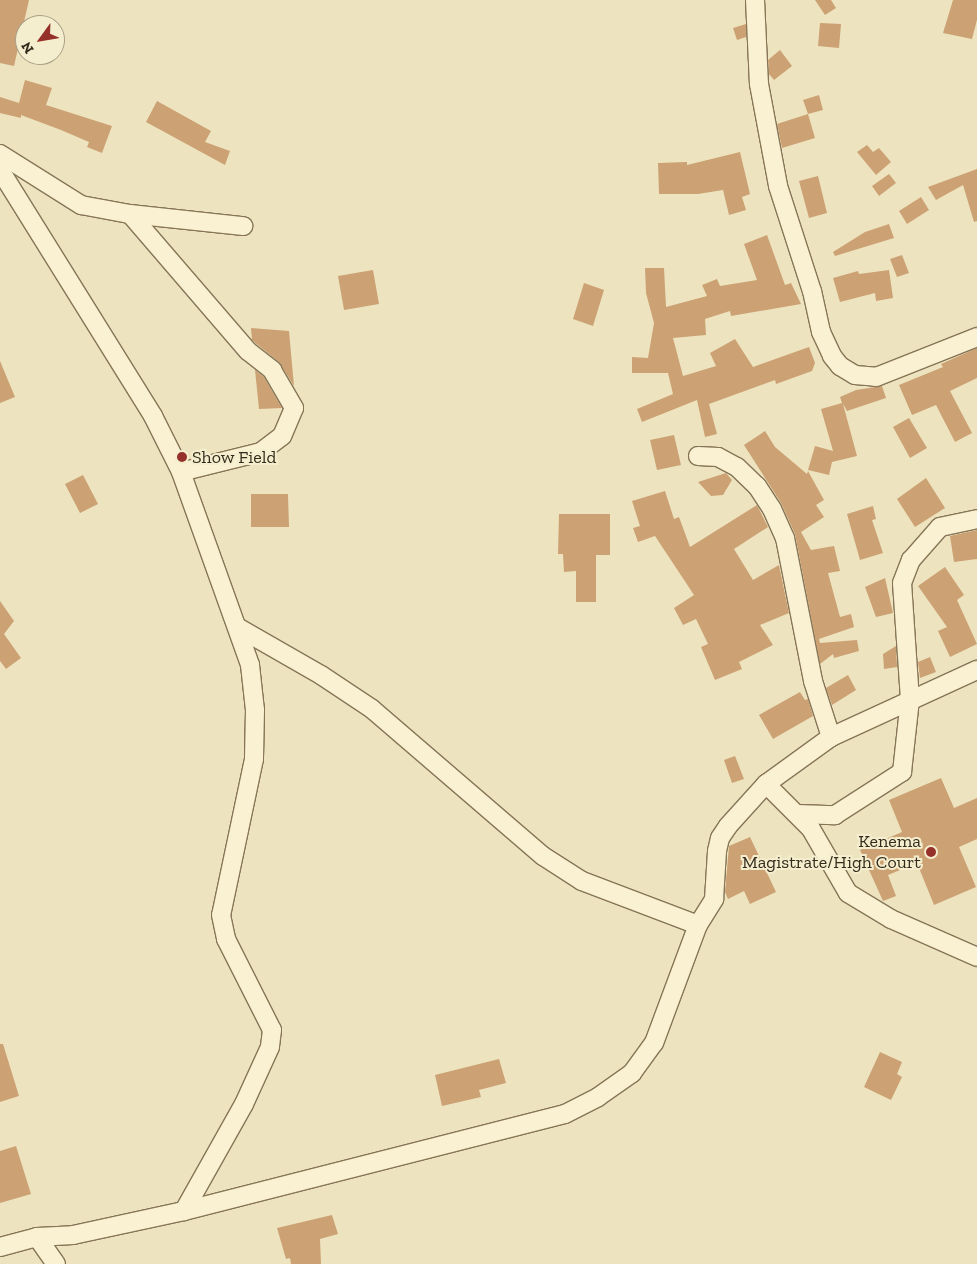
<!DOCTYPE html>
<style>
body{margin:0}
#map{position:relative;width:977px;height:1264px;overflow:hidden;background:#ede4bf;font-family:"Zilla Slab",serif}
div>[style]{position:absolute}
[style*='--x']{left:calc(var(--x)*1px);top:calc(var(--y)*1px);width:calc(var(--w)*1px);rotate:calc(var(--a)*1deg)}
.building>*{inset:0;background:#cca174}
.roads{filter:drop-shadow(1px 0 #867557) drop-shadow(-1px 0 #867557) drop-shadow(0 1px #867557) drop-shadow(0 -1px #867557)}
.minor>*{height:18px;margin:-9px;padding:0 9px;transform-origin:9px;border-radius:9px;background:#f9f1d2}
.dots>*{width:14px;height:14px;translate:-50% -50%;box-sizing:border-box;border:2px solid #f5eece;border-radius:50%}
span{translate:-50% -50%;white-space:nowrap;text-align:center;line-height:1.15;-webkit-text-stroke:4px #f5eece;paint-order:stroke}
.poi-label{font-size:18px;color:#352b1c}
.left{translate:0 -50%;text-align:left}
.right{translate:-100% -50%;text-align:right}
.north{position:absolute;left:15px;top:15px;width:50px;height:50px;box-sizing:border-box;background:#f5eece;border:1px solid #a8a087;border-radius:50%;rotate:238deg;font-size:14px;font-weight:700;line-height:20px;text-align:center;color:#352b1c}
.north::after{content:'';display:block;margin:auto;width:18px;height:22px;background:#953128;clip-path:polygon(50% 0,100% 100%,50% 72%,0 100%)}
</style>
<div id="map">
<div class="building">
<div style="clip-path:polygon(0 0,29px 0,14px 66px,0 63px)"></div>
<div style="clip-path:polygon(815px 0,831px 0,836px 8px,825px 15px)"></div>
<div style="clip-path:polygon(953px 0,977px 0,977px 20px,972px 39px,943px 33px)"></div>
<div style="clip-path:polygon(820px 23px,841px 24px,839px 48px,818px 46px)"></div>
<div style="clip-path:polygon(746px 24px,746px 37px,737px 40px,733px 28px)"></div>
<div style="clip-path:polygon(780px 50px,792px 66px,774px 80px,769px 74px,768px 60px)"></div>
<div style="clip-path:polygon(25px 80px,52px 88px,46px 105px,112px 126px,102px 153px,87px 147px,89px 142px,61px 130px,21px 115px,21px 118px,0 113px,0 97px,19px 103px)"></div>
<div style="clip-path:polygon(819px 95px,823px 110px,808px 114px,803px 100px)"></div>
<div style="clip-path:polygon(157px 101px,211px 131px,205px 142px,230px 151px,225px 165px,146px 122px)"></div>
<div style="clip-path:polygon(808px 114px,815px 138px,782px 148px,777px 124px)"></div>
<div style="clip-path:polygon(867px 145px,873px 152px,879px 148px,891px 162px,876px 175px,857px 152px)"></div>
<div style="clip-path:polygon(740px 152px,750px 194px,742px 197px,746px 210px,729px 215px,723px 190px,698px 194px,659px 194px,658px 163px,687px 162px,687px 165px)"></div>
<div style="clip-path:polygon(977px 169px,977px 221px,974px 222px,963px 185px,936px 200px,928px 187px)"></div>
<div style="clip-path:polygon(889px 174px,896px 183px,879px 196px,872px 186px)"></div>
<div style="clip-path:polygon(818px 176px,827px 213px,809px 218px,799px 181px)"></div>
<div style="clip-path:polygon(921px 197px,929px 210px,907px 224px,899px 211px)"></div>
<div style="clip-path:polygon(889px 224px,894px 238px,835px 256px,833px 252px,865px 232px)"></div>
<div style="clip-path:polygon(767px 235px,785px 285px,791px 283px,801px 304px,731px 316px,730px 311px,705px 319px,706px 335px,673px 338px,683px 376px,716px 366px,710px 353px,735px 339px,753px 367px,809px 347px,815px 363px,812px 371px,776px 384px,775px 380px,709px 404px,717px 434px,705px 437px,697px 400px,642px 422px,637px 409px,673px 394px,668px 373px,632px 373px,632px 357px,648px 358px,654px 323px,646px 293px,645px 268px,664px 268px,666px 307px,707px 296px,702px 285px,717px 279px,720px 286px,757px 280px,744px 244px)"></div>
<div style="clip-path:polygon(902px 255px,909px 273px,897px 277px,890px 259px)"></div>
<div style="clip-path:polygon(373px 270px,379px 304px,344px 310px,338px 276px)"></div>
<div style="clip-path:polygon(889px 270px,893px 298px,876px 301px,875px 293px,840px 302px,833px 278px,858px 271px,859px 274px)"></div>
<div style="clip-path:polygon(584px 283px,604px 290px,593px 326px,573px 319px)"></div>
<div style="clip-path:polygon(251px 328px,289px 331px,294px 386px,279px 362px,252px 340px)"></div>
<div style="clip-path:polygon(977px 348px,977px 378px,950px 391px,972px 433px,955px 442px,936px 405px,912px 415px,899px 385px,943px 367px,941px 364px)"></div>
<div style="clip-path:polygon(0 361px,15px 397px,0 403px)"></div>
<div style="clip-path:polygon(255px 370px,264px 377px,282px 408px,259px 409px)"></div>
<div style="clip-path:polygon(882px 386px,886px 398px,847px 411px,843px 404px,857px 456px,832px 462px,829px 475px,808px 470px,815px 446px,833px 451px,821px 409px,842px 403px,840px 397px,856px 390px)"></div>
<div style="clip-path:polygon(909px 418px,927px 448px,910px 458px,893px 427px)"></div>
<div style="clip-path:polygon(765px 431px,775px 447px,807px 474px,808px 471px,824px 500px,816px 505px,824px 517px,801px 532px,811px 550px,834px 546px,840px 571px,828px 573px,840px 617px,851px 614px,854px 627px,819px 639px,820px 643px,857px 640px,859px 651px,834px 658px,833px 654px,820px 664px,795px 534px,781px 503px,744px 445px)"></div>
<div style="clip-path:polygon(674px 435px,681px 465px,657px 470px,650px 440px)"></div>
<div style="clip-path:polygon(726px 473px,732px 480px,723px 495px,711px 496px,698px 482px)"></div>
<div style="clip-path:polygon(83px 475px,98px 504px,80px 513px,65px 484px)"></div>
<div style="clip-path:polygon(926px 478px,945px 508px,915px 527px,897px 499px)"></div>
<div style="clip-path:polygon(665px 491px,674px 519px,679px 517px,690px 547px,757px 505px,768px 527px,734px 549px,753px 580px,779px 565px,789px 613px,760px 625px,773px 645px,739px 662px,742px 669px,715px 680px,701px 647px,708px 644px,696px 619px,683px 625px,674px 608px,694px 595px,655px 536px,638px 542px,633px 528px,640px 526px,632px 501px)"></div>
<div style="clip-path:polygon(251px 494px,288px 494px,289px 527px,251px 527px)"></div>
<div style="clip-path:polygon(873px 506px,876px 519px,872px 520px,883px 553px,860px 560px,847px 514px)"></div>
<div style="clip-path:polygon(559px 514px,610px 514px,610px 555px,596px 555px,596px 602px,576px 602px,576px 571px,564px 572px,563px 554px,558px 554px)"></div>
<div style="clip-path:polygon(977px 530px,977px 559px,954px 562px,950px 536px)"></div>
<div style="clip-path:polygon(945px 567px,964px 595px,957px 600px,977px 644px,950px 657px,938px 631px,947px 627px,918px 586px)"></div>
<div style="clip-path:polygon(885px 578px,893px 613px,876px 617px,865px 587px)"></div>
<div style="clip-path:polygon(0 601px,14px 621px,4px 634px,21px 658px,6px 669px,0 661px)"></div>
<div style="clip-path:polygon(896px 646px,897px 667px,884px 669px,883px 654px)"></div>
<div style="clip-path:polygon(930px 657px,936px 672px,920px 678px,918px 662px)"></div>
<div style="clip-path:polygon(848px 675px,856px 690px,832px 705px,826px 688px)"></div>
<div style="clip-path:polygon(800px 692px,805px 700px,808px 699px,813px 716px,773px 739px,759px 715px)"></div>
<div style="clip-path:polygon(735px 756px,744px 779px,732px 783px,724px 760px)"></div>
<div style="clip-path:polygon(941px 778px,954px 808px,977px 798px,977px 839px,959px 847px,976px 887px,934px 905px,917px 863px,888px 875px,896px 896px,883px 901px,860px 850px,902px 832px,889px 800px)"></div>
<div style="clip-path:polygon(750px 837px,776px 892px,750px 904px,744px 891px,728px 899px,725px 892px,729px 846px)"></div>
<div style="clip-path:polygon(0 1044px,3px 1044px,19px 1096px,0 1102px)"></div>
<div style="clip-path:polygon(880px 1052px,902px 1062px,897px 1074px,902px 1077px,891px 1100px,864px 1087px)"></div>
<div style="clip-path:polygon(499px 1059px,506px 1083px,479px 1090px,481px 1097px,442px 1106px,435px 1075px)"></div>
<div style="clip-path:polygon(16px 1146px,31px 1194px,0 1203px,0 1151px)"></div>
<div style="clip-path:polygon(332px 1215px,338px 1234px,320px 1239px,321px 1264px,291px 1264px,290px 1258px,286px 1259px,277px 1228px)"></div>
</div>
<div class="roads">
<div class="minor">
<div style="--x:755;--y:0;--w:84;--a:87.3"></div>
<div style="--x:759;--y:84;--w:104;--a:79.4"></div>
<div style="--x:778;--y:186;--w:110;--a:72.1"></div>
<div style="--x:812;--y:291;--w:42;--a:77.6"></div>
<div style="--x:821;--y:332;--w:26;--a:65"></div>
<div style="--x:832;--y:356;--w:13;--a:51"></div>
<div style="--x:840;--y:366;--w:17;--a:31"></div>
<div style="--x:855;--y:375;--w:21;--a:5"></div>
<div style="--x:876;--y:377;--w:109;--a:-21.6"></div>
<div style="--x:0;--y:154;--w:96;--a:32.2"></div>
<div style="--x:81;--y:205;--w:50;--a:10.4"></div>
<div style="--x:130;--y:214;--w:181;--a:49.3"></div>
<div style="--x:248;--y:351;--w:31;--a:38"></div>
<div style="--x:272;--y:370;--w:44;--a:59.9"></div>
<div style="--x:294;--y:408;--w:30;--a:113"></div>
<div style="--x:282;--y:436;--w:26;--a:143"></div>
<div style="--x:261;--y:452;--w:82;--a:166"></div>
<div style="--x:0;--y:170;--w:290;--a:58.1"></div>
<div style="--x:153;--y:416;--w:63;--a:63.4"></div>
<div style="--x:181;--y:472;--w:205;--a:70.3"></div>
<div style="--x:250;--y:665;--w:45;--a:83.7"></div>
<div style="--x:255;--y:710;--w:49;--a:91.2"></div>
<div style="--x:254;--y:759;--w:159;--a:101.9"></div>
<div style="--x:221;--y:915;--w:25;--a:78"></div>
<div style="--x:226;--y:939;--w:102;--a:63.2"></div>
<div style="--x:272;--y:1030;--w:17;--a:97"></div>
<div style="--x:270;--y:1047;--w:63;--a:114.5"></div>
<div style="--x:244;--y:1104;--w:123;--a:119.3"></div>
<div style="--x:130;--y:214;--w:114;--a:6.1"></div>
<div style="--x:698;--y:456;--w:20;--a:3"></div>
<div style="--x:718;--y:457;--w:21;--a:28"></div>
<div style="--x:737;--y:467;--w:28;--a:44"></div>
<div style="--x:757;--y:486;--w:27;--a:57"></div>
<div style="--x:772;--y:509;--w:32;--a:66"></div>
<div style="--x:785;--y:538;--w:146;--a:78.9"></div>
<div style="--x:813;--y:681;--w:59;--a:72.2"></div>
<div style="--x:239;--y:628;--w:95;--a:29.8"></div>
<div style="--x:321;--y:675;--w:61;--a:33.7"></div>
<div style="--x:372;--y:709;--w:225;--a:40.7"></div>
<div style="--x:543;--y:856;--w:46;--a:32.7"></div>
<div style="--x:582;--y:881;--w:124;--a:20.8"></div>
<div style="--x:766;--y:784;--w:64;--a:45"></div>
<div style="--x:811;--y:829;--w:74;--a:60"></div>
<div style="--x:848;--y:893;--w:50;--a:31.2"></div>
<div style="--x:891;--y:919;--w:94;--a:23.8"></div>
<div style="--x:797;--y:814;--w:38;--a:2"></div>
<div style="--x:835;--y:815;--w:80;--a:-32.7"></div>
<div style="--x:902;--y:772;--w:72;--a:-83.7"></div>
<div style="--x:910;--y:700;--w:117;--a:-93.9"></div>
<div style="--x:902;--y:583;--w:25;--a:-69"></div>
<div style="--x:911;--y:560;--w:44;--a:-48.7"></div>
<div style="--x:940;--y:527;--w:38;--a:-12"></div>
<div style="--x:37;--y:1237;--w:33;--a:55"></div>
<div style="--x:0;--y:1247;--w:38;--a:-15"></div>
<div style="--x:37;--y:1237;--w:36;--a:-3"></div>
<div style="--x:73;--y:1235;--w:114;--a:-12.2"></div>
<div style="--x:184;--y:1211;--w:393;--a:-14.3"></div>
<div style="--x:565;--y:1114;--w:37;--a:-27"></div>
<div style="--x:598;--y:1097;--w:42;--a:-35.2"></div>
<div style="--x:632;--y:1073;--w:37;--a:-54"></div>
<div style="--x:654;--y:1043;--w:126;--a:-69.6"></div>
<div style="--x:698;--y:925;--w:31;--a:-58"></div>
<div style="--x:714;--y:899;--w:48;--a:-86.4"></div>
<div style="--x:717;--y:851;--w:13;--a:-77"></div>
<div style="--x:720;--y:838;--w:14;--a:-56"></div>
<div style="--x:728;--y:826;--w:57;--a:-47.9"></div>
<div style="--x:766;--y:784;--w:80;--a:-35.9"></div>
<div style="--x:831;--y:737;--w:161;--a:-24.7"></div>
</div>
</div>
<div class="dots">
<div style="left:182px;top:457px;background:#953128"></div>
<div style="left:931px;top:852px;background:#953128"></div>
</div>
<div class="poi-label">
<span class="left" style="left:192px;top:457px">Show Field</span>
<span class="right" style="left:921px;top:852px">Kenema<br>Magistrate/High Court</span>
</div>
<div class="north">N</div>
</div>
